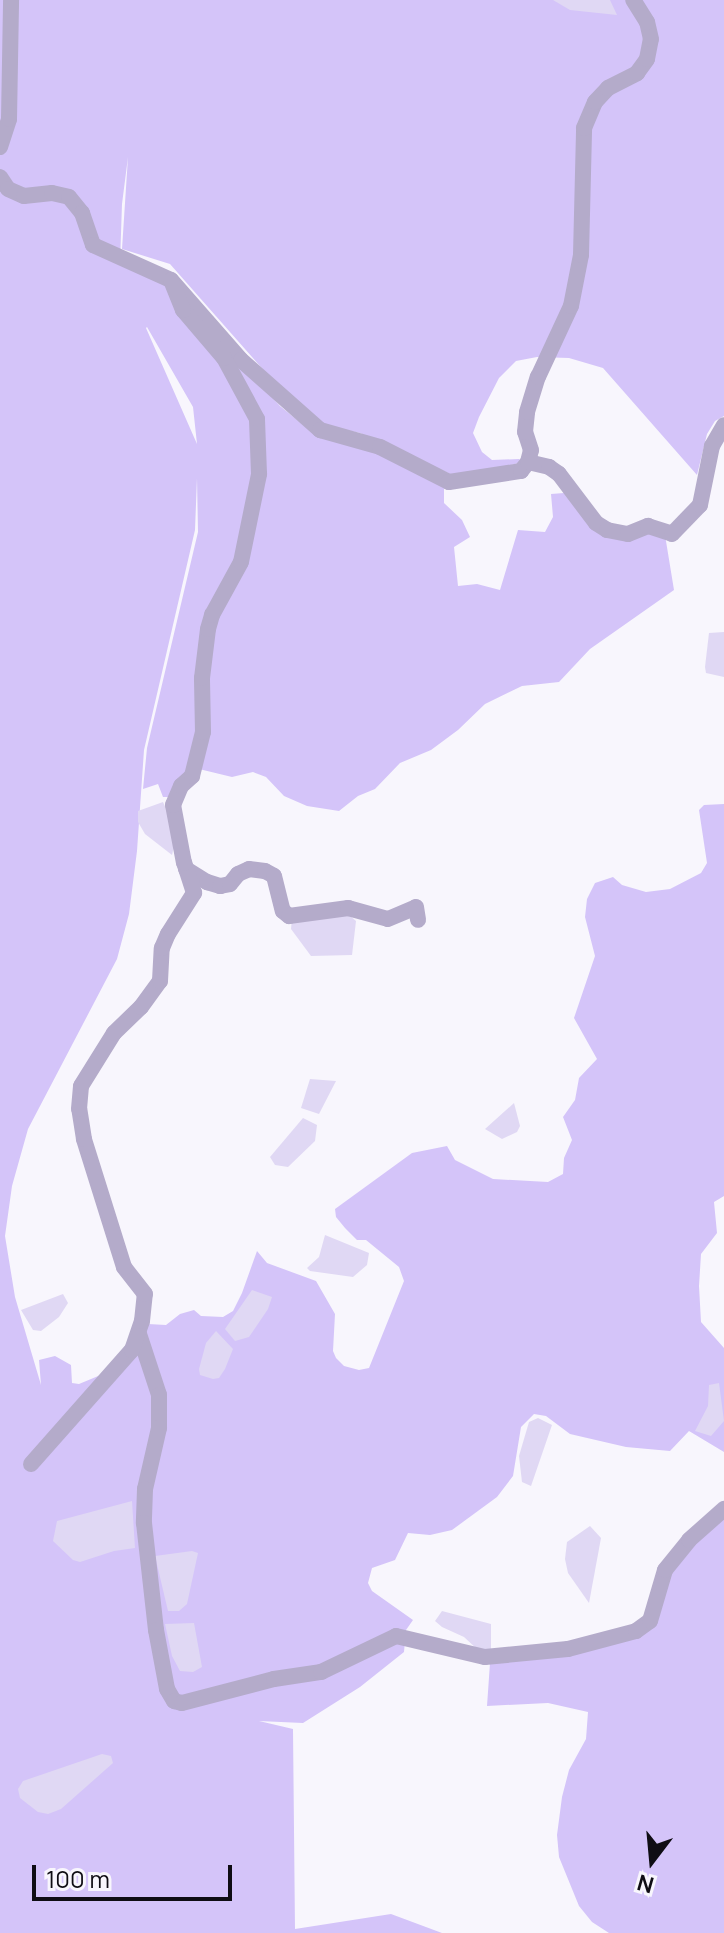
<!DOCTYPE html>
<style>
body{margin:0}
#map{position:relative;width:724px;height:1933px;overflow:hidden;background:#f8f6fd;font-family:Manrope,sans-serif}
div>[style]{position:absolute}
[style*='--x']{left:calc(var(--x)*1px);top:calc(var(--y)*1px);width:calc(var(--w)*1px);rotate:calc(var(--a)*1deg)}
.green>*{inset:0;background:#d4c4f9}
.water>*{inset:0;background:#e0d8f4}
.minor>*{height:16px;margin:-8px;padding:0 8px;transform-origin:8px;border-radius:8px;background:#b4abca}
span{translate:-50% -50%;white-space:nowrap;text-align:center;line-height:1.15;-webkit-text-stroke:8px #f8f6fd;paint-order:stroke}
.north{position:absolute;left:612px;top:1821px;width:80px;height:80px;-webkit-text-stroke:6px #f8f6fd;paint-order:stroke;rotate:196deg;font-size:22px;font-weight:700;line-height:32px;text-align:center;color:#0f0d14}
.north::after{content:'';display:block;margin:auto;width:28px;height:36px;background:#0f0d14;clip-path:polygon(50% 0,100% 100%,50% 72%,0 100%)}
.scale{position:absolute;left:32px;top:1865px;width:200px;height:36px;box-sizing:border-box;border:4px solid #0f0d14;border-top:0;padding-left:10px;font-size:24px;line-height:28px;white-space:nowrap;color:#0f0d14;-webkit-text-stroke:6px #f8f6fd;paint-order:stroke}
</style>
<div id="map">
<div class="green">
<div style="clip-path:polygon(evenodd,0 0,724px 0,724px 416px,715px 421px,707px 434px,697px 475px,603px 368px,569px 358px,537px 357px,516px 361px,499px 378px,479px 417px,473px 433px,482px 452px,492px 460px,519px 459px,523px 462px,459px 478px,360px 433px,323px 425px,290px 400px,170px 264px,122px 249px,128px 157px,122px 204px,120px 264px,166px 282px,280px 406px,307px 428px,371px 450px,444px 487px,444px 503px,462px 520px,470px 537px,454px 547px,458px 586px,477px 584px,500px 590px,518px 530px,545px 532px,553px 517px,551px 494px,564px 493px,591px 526px,665px 535px,674px 590px,590px 649px,559px 682px,522px 686px,485px 704px,458px 730px,431px 750px,400px 763px,375px 789px,358px 796px,339px 811px,307px 806px,284px 796px,266px 777px,253px 772px,232px 777px,199px 769px,171px 797px,163px 797px,158px 784px,143px 789px,147px 748px,198px 532px,197px 478px,195px 530px,144px 750px,137px 851px,129px 914px,117px 959px,28px 1129px,12px 1186px,5px 1236px,15px 1297px,41px 1385px,39px 1360px,55px 1356px,71px 1365px,72px 1383px,79px 1384px,103px 1374px,148px 1324px,166px 1325px,180px 1314px,194px 1310px,201px 1316px,223px 1317px,233px 1311px,242px 1293px,257px 1251px,267px 1263px,316px 1281px,335px 1314px,333px 1351px,336px 1358px,344px 1366px,359px 1370px,369px 1368px,404px 1281px,399px 1267px,366px 1240px,357px 1240px,345px 1228px,336px 1217px,335px 1209px,412px 1153px,447px 1146px,455px 1160px,493px 1179px,548px 1182px,563px 1174px,564px 1158px,572px 1140px,563px 1117px,575px 1100px,579px 1078px,597px 1059px,574px 1018px,595px 956px,585px 917px,587px 899px,595px 883px,613px 877px,622px 885px,646px 892px,670px 889px,701px 873px,707px 863px,699px 810px,704px 805px,724px 804px,724px 1196px,714px 1202px,717px 1233px,701px 1254px,699px 1286px,701px 1322px,724px 1348px,724px 1452px,689px 1431px,670px 1451px,626px 1447px,570px 1434px,546px 1416px,534px 1414px,521px 1427px,513px 1476px,497px 1497px,452px 1530px,430px 1535px,408px 1533px,395px 1560px,372px 1568px,368px 1583px,372px 1591px,413px 1620px,406px 1630px,404px 1652px,360px 1687px,303px 1723px,259px 1721px,293px 1729px,295px 1929px,391px 1914px,442px 1933px,0 1933px,0 0,147px 327px,193px 407px,197px 444px,146px 328px,147px 327px)"></div>
<div style="clip-path:polygon(724px 1516px,724px 1933px,609px 1933px,592px 1922px,579px 1906px,559px 1857px,557px 1835px,562px 1797px,569px 1770px,586px 1739px,588px 1712px,548px 1703px,487px 1706px,490px 1663px,641px 1637px,669px 1572px,690px 1543px)"></div>
</div>
<div class="water">
<div style="clip-path:polygon(553px 0,610px 0,617px 15px,570px 10px)"></div>
<div style="clip-path:polygon(724px 632px,724px 677px,706px 673px,705px 667px,709px 633px)"></div>
<div style="clip-path:polygon(163px 802px,177px 834px,172px 855px,145px 834px,138px 822px,138px 811px)"></div>
<div style="clip-path:polygon(349px 915px,356px 921px,352px 955px,311px 956px,291px 929px,292px 919px)"></div>
<div style="clip-path:polygon(310px 1079px,336px 1081px,319px 1114px,301px 1108px)"></div>
<div style="clip-path:polygon(514px 1103px,520px 1126px,517px 1132px,502px 1139px,485px 1129px)"></div>
<div style="clip-path:polygon(303px 1118px,317px 1125px,315px 1141px,288px 1167px,275px 1165px,270px 1157px)"></div>
<div style="clip-path:polygon(325px 1235px,369px 1253px,367px 1265px,353px 1277px,310px 1271px,307px 1268px,319px 1257px)"></div>
<div style="clip-path:polygon(252px 1290px,272px 1297px,268px 1309px,249px 1337px,235px 1341px,225px 1329px)"></div>
<div style="clip-path:polygon(63px 1294px,68px 1303px,59px 1317px,41px 1331px,33px 1330px,21px 1310px)"></div>
<div style="clip-path:polygon(216px 1331px,233px 1349px,225px 1369px,219px 1378px,213px 1379px,200px 1375px,199px 1369px,206px 1343px)"></div>
<div style="clip-path:polygon(719px 1383px,724px 1421px,711px 1436px,695px 1431px,708px 1406px,709px 1385px)"></div>
<div style="clip-path:polygon(538px 1418px,552px 1425px,531px 1486px,522px 1482px,519px 1456px,529px 1422px)"></div>
<div style="clip-path:polygon(132px 1501px,135px 1548px,114px 1551px,80px 1562px,73px 1560px,53px 1541px,57px 1521px)"></div>
<div style="clip-path:polygon(590px 1526px,601px 1538px,589px 1603px,568px 1573px,565px 1559px,567px 1542px)"></div>
<div style="clip-path:polygon(192px 1551px,198px 1553px,187px 1604px,179px 1611px,168px 1611px,155px 1556px)"></div>
<div style="clip-path:polygon(442px 1611px,491px 1624px,491px 1650px,477px 1649px,464px 1637px,442px 1627px,435px 1621px)"></div>
<div style="clip-path:polygon(194px 1623px,202px 1667px,193px 1672px,180px 1671px,172px 1656px,165px 1624px)"></div>
<div style="clip-path:polygon(102px 1754px,111px 1756px,113px 1763px,61px 1809px,48px 1814px,38px 1812px,20px 1798px,18px 1789px,23px 1781px)"></div>
</div>
<div class="minor">
<div style="--x:0;--y:147;--w:29;--a:-72"></div>
<div style="--x:9;--y:119;--w:119;--a:-89"></div>
<div style="--x:0;--y:177;--w:14;--a:56"></div>
<div style="--x:8;--y:189;--w:17;--a:24"></div>
<div style="--x:24;--y:196;--w:28;--a:-6"></div>
<div style="--x:52;--y:193;--w:17;--a:13"></div>
<div style="--x:69;--y:197;--w:21;--a:51"></div>
<div style="--x:82;--y:213;--w:34;--a:71"></div>
<div style="--x:93;--y:245;--w:85;--a:24.2"></div>
<div style="--x:171;--y:280;--w:106;--a:48.8"></div>
<div style="--x:241;--y:360;--w:106;--a:41.5"></div>
<div style="--x:320;--y:430;--w:62;--a:15.8"></div>
<div style="--x:380;--y:447;--w:77;--a:26.9"></div>
<div style="--x:449;--y:482;--w:73;--a:-8.7"></div>
<div style="--x:521;--y:471;--w:11;--a:-52"></div>
<div style="--x:528;--y:462;--w:12;--a:-76"></div>
<div style="--x:531;--y:450;--w:19;--a:-108"></div>
<div style="--x:525;--y:432;--w:20;--a:-84"></div>
<div style="--x:527;--y:412;--w:37;--a:-73"></div>
<div style="--x:538;--y:377;--w:78;--a:-65.1"></div>
<div style="--x:571;--y:306;--w:52;--a:-78.9"></div>
<div style="--x:581;--y:255;--w:127;--a:-88.6"></div>
<div style="--x:584;--y:128;--w:28;--a:-67"></div>
<div style="--x:595;--y:102;--w:19;--a:-47"></div>
<div style="--x:608;--y:88;--w:33;--a:-27"></div>
<div style="--x:637;--y:73;--w:17;--a:-54"></div>
<div style="--x:647;--y:59;--w:20;--a:-79"></div>
<div style="--x:651;--y:39;--w:17;--a:-103"></div>
<div style="--x:647;--y:22;--w:26;--a:-122"></div>
<div style="--x:528;--y:462;--w:22;--a:13"></div>
<div style="--x:549;--y:467;--w:12;--a:35"></div>
<div style="--x:559;--y:474;--w:61;--a:52.9"></div>
<div style="--x:596;--y:523;--w:13;--a:32"></div>
<div style="--x:607;--y:530;--w:21;--a:11"></div>
<div style="--x:628;--y:534;--w:22;--a:-22"></div>
<div style="--x:648;--y:526;--w:25;--a:18"></div>
<div style="--x:672;--y:534;--w:40;--a:-46"></div>
<div style="--x:700;--y:505;--w:60;--a:-78.5"></div>
<div style="--x:712;--y:446;--w:24;--a:-60"></div>
<div style="--x:186;--y:869;--w:25;--a:32"></div>
<div style="--x:207;--y:882;--w:14;--a:17"></div>
<div style="--x:220;--y:886;--w:10;--a:-11"></div>
<div style="--x:230;--y:884;--w:13;--a:-51"></div>
<div style="--x:238;--y:874;--w:12;--a:-24"></div>
<div style="--x:249;--y:869;--w:16;--a:7"></div>
<div style="--x:265;--y:871;--w:10;--a:29"></div>
<div style="--x:274;--y:876;--w:36;--a:76"></div>
<div style="--x:283;--y:911;--w:8;--a:40"></div>
<div style="--x:289;--y:916;--w:60;--a:-7.7"></div>
<div style="--x:348;--y:908;--w:41;--a:15.4"></div>
<div style="--x:388;--y:919;--w:30;--a:-23"></div>
<div style="--x:416;--y:907;--w:13;--a:81"></div>
<div style="--x:139;--y:1334;--w:64;--a:71.8"></div>
<div style="--x:159;--y:1395;--w:33;--a:90"></div>
<div style="--x:159;--y:1428;--w:63;--a:102.9"></div>
<div style="--x:145;--y:1489;--w:34;--a:92"></div>
<div style="--x:144;--y:1523;--w:108;--a:83.6"></div>
<div style="--x:156;--y:1630;--w:60;--a:79.4"></div>
<div style="--x:167;--y:1689;--w:14;--a:60"></div>
<div style="--x:174;--y:1701;--w:8;--a:14"></div>
<div style="--x:182;--y:1703;--w:95;--a:-14.6"></div>
<div style="--x:274;--y:1679;--w:48;--a:-8.5"></div>
<div style="--x:321;--y:1672;--w:83;--a:-25.6"></div>
<div style="--x:396;--y:1636;--w:91;--a:13.3"></div>
<div style="--x:485;--y:1657;--w:83;--a:-5.5"></div>
<div style="--x:568;--y:1649;--w:70;--a:-14.8"></div>
<div style="--x:636;--y:1631;--w:17;--a:-36"></div>
<div style="--x:650;--y:1621;--w:53;--a:-73.6"></div>
<div style="--x:665;--y:1570;--w:38;--a:-51"></div>
<div style="--x:689;--y:1540;--w:47;--a:-41.5"></div>
<div style="--x:31;--y:1464;--w:152;--a:-48.5"></div>
<div style="--x:132;--y:1350;--w:31;--a:-71"></div>
<div style="--x:142;--y:1321;--w:27;--a:-84"></div>
<div style="--x:145;--y:1294;--w:34;--a:-128"></div>
<div style="--x:124;--y:1267;--w:134;--a:-107.4"></div>
<div style="--x:84;--y:1139;--w:30;--a:-99"></div>
<div style="--x:79;--y:1109;--w:23;--a:-85"></div>
<div style="--x:81;--y:1086;--w:62;--a:-58.1"></div>
<div style="--x:114;--y:1033;--w:37;--a:-44"></div>
<div style="--x:141;--y:1007;--w:32;--a:-54"></div>
<div style="--x:160;--y:981;--w:33;--a:-87"></div>
<div style="--x:162;--y:948;--w:15;--a:-67"></div>
<div style="--x:168;--y:934;--w:49;--a:-57.6"></div>
<div style="--x:194;--y:893;--w:32;--a:-108"></div>
<div style="--x:184;--y:863;--w:59;--a:-100.7"></div>
<div style="--x:173;--y:805;--w:21;--a:-67"></div>
<div style="--x:181;--y:786;--w:15;--a:-42"></div>
<div style="--x:192;--y:776;--w:45;--a:-76"></div>
<div style="--x:203;--y:732;--w:54;--a:-91.1"></div>
<div style="--x:202;--y:678;--w:49;--a:-83"></div>
<div style="--x:208;--y:629;--w:15;--a:-74"></div>
<div style="--x:212;--y:615;--w:60;--a:-61.3"></div>
<div style="--x:241;--y:562;--w:90;--a:-78.4"></div>
<div style="--x:259;--y:474;--w:55;--a:-92.1"></div>
<div style="--x:257;--y:419;--w:69;--a:-118.4"></div>
<div style="--x:224;--y:358;--w:63;--a:-130.5"></div>
<div style="--x:183;--y:310;--w:32;--a:-112"></div>
</div>
<div class="north">N</div>
<div class="scale">100 m</div>
</div>
